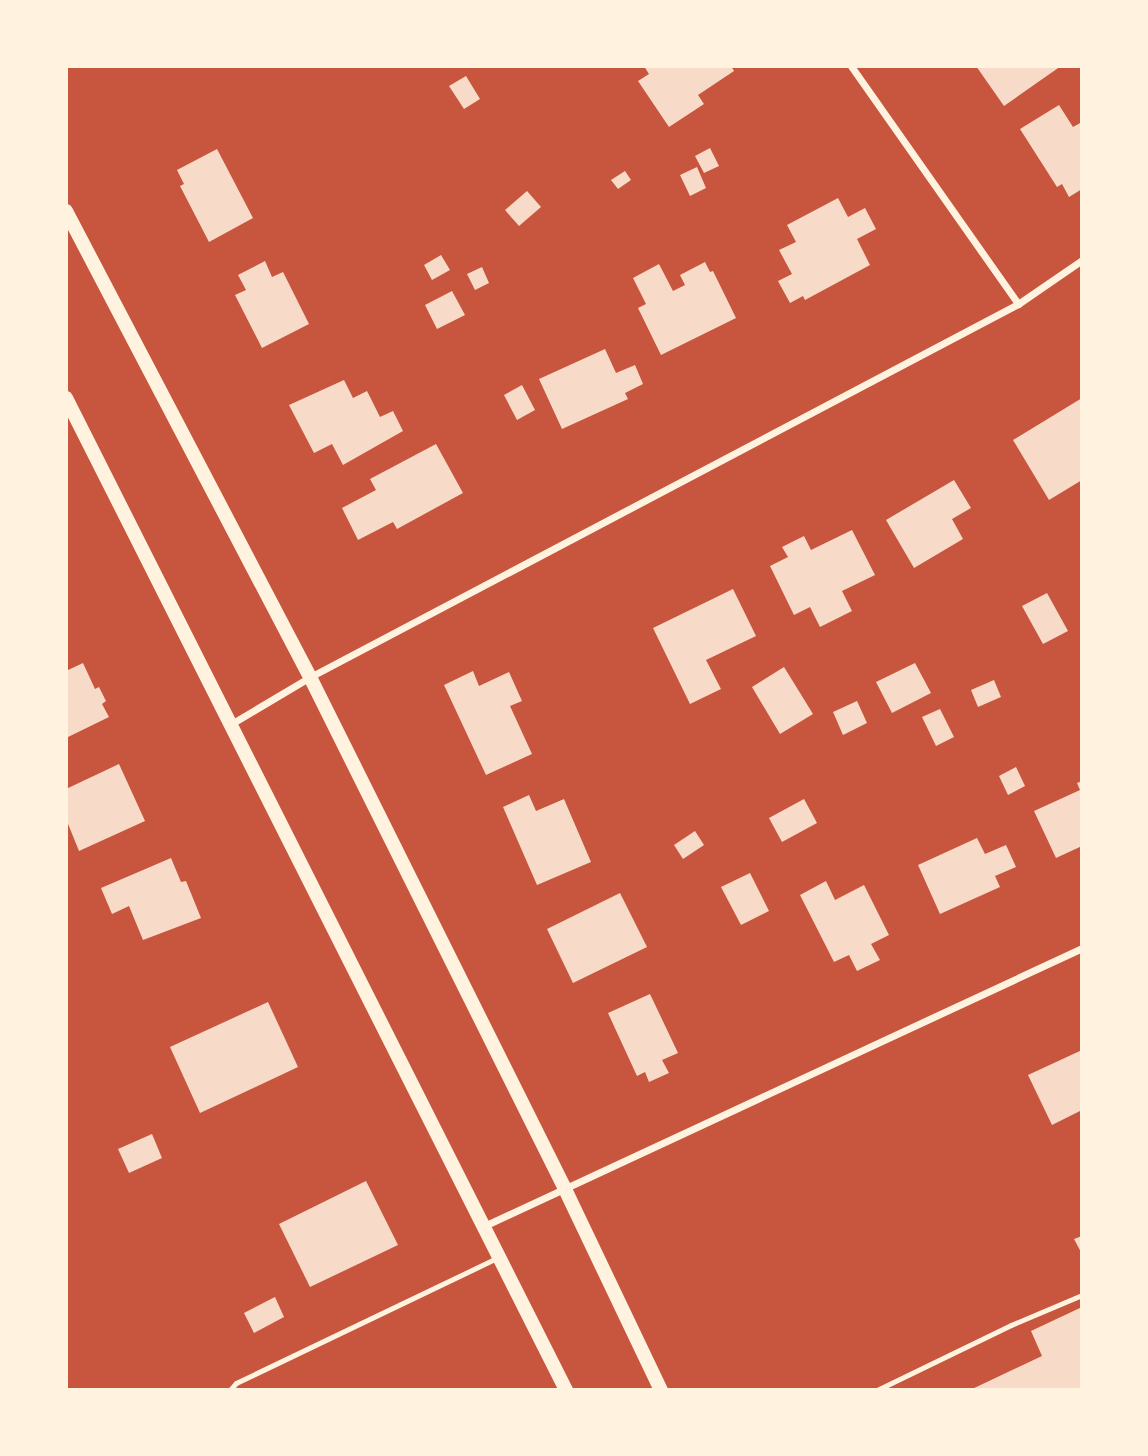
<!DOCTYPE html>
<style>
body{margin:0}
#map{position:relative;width:1148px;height:1456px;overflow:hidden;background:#c8553d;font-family:"Times New Roman",serif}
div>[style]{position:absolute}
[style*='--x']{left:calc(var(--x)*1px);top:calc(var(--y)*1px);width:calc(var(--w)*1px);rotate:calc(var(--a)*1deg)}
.building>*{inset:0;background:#f7dbc8}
.service>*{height:5px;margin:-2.5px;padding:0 2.5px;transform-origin:2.5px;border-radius:2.5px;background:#fff3e0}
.minor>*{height:7px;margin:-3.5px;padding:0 3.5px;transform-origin:3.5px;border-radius:3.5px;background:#fff3e0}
.secondary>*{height:14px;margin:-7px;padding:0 7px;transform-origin:7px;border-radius:7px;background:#fff3e0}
span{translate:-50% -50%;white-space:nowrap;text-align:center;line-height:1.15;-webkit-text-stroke:6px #fff3e0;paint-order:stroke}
.frame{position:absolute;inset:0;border:68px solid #fff3e0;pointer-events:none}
</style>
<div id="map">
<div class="building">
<div style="clip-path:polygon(644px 66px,731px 66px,734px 71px,698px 95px,704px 104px,669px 127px,638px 81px,649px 74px)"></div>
<div style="clip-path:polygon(976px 66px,1061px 66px,1004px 106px)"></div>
<div style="clip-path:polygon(466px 76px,480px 99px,464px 109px,449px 86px)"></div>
<div style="clip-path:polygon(1059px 105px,1073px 127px,1082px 122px,1082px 189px,1069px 197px,1062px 184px,1057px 187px,1020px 129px)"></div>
<div style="clip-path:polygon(710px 148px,719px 166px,704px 173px,695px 156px)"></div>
<div style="clip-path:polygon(217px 149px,253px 218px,209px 242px,180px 186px,184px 184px,177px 170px)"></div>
<div style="clip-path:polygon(697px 167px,706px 188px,690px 196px,680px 175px)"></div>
<div style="clip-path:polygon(625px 171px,631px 180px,618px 189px,611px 180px)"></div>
<div style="clip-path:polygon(527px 191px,541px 207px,519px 226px,505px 210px)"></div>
<div style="clip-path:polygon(838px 198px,848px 217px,865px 208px,876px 229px,857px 239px,870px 265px,805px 300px,803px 296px,790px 303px,778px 281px,792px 274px,779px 250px,796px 242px,787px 225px)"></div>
<div style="clip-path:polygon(441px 255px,450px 270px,432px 280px,424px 265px)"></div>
<div style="clip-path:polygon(265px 261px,272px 277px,283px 272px,309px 324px,262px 348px,235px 295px,246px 290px,238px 275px)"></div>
<div style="clip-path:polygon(705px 262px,710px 272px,713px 271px,736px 318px,661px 355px,638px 308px,646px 304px,633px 278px,659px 264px,673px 291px,685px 285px,680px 275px)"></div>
<div style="clip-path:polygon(482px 267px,489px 283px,475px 290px,467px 274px)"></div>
<div style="clip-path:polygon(452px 291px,465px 315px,437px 329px,425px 305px)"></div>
<div style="clip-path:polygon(605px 349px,616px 373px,635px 365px,643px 384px,625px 393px,628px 399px,562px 429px,539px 379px)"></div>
<div style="clip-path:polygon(344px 380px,353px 398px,367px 391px,380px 417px,393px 411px,403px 431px,343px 465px,332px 444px,314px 453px,289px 405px)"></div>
<div style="clip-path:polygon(522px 385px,535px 410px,517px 420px,504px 395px)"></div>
<div style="clip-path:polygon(1082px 398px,1082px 480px,1049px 500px,1013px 440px)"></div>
<div style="clip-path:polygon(436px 444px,463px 493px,397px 529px,393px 522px,358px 540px,342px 508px,376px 490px,370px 479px)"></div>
<div style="clip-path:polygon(954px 480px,971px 508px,952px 519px,963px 539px,914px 568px,886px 520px)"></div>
<div style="clip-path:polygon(852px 530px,875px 575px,842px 591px,852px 611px,820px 627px,810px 607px,794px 615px,770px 566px,788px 557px,782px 547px,804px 536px,811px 550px)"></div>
<div style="clip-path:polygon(733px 589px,756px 636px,706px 660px,721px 689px,690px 704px,653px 628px)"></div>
<div style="clip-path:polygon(1047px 593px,1068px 631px,1043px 644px,1022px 606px)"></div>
<div style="clip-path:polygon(83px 663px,95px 689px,99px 687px,106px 701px,102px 704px,109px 717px,66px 738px,66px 671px)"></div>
<div style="clip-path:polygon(915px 663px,931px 693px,892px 713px,876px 682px)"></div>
<div style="clip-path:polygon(784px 667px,813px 714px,780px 734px,752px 687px)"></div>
<div style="clip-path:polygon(473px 671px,479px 686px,509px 672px,522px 701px,510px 706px,532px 754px,486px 775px,444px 685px)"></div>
<div style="clip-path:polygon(994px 680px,1001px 697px,978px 707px,971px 690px)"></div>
<div style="clip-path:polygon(857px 701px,867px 723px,843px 735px,833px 712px)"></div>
<div style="clip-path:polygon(940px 709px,954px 737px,936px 746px,922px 717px)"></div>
<div style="clip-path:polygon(119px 764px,145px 821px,79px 851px,66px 819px,66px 789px)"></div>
<div style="clip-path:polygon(1016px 767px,1025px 786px,1008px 795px,999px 776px)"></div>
<div style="clip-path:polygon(1082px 781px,1082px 846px,1056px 858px,1034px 811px,1080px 790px,1077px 783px)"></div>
<div style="clip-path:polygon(529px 795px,536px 811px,564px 799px,591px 862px,537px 885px,503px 807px)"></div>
<div style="clip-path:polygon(804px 799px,817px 823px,782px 842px,769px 818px)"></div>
<div style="clip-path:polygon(695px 831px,704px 845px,683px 859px,674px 845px)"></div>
<div style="clip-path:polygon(977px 838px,985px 854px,1006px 845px,1016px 867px,995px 876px,1000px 887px,940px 914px,918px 865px)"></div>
<div style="clip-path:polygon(171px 858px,181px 882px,186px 881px,201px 918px,143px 940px,129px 906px,112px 914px,101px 888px)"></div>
<div style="clip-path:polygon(750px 873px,769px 911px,741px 925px,721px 887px)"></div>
<div style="clip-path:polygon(826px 881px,835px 900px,864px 885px,889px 935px,871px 944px,880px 960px,857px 971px,849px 955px,834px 962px,800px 895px)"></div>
<div style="clip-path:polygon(620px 893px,647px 947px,573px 983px,547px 929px)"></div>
<div style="clip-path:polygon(650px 994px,678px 1053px,662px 1060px,669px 1073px,649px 1082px,645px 1072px,637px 1076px,608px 1013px)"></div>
<div style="clip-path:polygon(268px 1002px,298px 1067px,200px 1113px,170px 1047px)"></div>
<div style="clip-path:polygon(1082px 1050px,1082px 1110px,1052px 1125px,1028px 1075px)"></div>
<div style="clip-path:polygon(152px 1134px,162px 1158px,129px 1173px,118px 1149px)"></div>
<div style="clip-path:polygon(366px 1181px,398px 1245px,310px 1287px,279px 1224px)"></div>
<div style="clip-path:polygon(1082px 1236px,1082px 1254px,1074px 1239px)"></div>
<div style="clip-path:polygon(275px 1297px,284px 1317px,254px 1333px,244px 1313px)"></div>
<div style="clip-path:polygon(1082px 1307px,1082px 1390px,970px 1390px,1042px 1356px,1031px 1331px)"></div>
</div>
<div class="service">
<div style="--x:230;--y:1390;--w:9;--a:-49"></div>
<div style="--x:236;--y:1383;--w:292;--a:-25.6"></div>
<div style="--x:877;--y:1390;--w:149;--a:-25.9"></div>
<div style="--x:1011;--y:1325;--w:77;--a:-22.9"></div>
</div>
<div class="minor">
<div style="--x:851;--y:66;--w:291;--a:54.9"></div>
<div style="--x:231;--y:724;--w:92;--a:-30.7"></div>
<div style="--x:310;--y:677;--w:800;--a:-27.78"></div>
<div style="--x:1018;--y:304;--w:78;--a:-34.5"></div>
<div style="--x:484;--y:1226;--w:659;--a:-24.93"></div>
</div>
<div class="secondary">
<div style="--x:66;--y:211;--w:526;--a:62.36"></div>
<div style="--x:310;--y:677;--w:570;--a:63.52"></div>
<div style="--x:564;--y:1187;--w:225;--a:64.5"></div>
<div style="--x:66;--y:398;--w:1111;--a:63.25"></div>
</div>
<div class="frame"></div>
</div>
